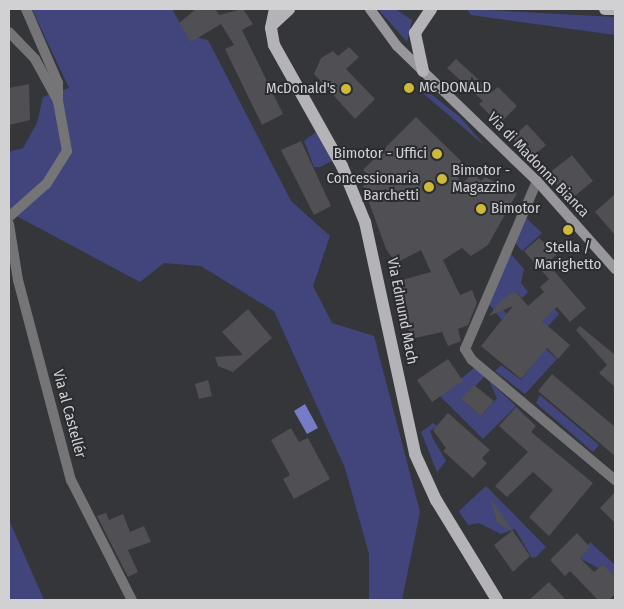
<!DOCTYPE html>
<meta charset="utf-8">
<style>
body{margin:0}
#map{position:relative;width:624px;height:609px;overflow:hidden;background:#35363a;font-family:"Fira Sans Condensed",sans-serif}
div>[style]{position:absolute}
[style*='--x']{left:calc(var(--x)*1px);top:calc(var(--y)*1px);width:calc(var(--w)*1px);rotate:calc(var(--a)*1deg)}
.green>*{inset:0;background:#42457c}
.water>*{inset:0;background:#767bc8}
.building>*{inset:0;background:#4f4f54}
.street>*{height:10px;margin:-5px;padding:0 5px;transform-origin:5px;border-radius:5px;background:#757578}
.secondary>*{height:10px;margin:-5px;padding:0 5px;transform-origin:5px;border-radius:5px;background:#98989c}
.primary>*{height:12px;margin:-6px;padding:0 6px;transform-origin:6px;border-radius:6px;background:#b3b3b8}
.dots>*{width:14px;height:14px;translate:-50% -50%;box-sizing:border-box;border:2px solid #2b2c30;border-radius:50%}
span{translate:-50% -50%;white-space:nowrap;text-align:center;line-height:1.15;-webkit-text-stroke:4px #2b2c30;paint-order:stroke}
.poi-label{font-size:15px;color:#d1d1d4}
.left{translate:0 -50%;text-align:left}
.right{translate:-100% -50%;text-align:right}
.street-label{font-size:15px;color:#d1d1d4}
.frame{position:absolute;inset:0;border:10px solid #d1d1d4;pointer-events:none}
</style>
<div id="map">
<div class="green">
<div style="clip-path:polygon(32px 9px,172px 9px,187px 35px,208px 40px,291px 201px,330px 236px,313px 286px,332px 323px,374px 336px,420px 512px,402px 600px,369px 600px,369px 554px,345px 468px,274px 311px,201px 266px,164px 263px,140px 282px,9px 212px,9px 152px,23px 148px,37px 123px,43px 97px,69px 88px)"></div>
<div style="clip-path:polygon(378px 9px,395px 9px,412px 20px,407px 42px)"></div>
<div style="clip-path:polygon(467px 9px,615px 17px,615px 35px,471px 15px)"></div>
<div style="clip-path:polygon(421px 86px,461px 118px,485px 146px,418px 89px)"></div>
<div style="clip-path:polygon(316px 132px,332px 161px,320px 167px,314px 167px,304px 141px)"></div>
<div style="clip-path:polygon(524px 216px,542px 233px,522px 251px,514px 241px)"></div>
<div style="clip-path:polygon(511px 254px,524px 269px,521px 283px,528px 292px,522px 298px,515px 291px,499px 306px,527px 334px,546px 317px,537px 301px,542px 293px,559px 314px,536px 340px,557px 359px,525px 394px,495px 371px,501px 365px,521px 380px,538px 358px,498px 325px,502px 320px,489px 304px)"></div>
<div style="clip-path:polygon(474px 368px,485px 376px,462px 400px,481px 416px,497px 398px,489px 381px,516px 406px,483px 439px,440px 396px)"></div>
<div style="clip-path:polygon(540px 395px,599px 445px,593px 452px,536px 403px)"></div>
<div style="clip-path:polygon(433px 423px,437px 426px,430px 431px,433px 439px,446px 461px,437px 472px,421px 432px)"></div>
<div style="clip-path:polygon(486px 486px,546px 547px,536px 557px,532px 558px,515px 529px,501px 534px,479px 523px,468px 525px,459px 511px)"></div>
<div style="clip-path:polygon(9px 520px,44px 600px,9px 600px)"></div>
<div style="clip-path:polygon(590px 542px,615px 565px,615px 577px,603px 564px,598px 568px,580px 558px)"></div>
</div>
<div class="water">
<div style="clip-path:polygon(305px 404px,318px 428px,307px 434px,294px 411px)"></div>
</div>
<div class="building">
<div style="clip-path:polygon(196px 9px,215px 9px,219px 15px,243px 9px,253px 24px,242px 30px,283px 114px,262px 125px,225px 49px,234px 45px,221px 24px,191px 42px,179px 23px)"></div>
<div style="clip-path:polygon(349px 47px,359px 57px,346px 69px,375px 99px,355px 119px,314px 74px,321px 58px,333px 51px,338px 56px)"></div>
<div style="clip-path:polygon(456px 59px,492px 92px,498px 87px,517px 106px,499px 124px,479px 104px,483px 101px,447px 68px)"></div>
<div style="clip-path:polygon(29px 84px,30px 120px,9px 125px,9px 88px)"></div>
<div style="clip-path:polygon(416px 117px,462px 162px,452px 172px,463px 183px,473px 173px,481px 181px,485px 177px,517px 193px,488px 245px,471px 256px,462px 248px,443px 260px,460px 295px,472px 290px,477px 303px,468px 325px,458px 329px,461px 341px,448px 346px,442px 332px,411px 339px,398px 281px,431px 272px,421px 250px,396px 263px,386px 249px,363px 186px,371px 178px,363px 170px)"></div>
<div style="clip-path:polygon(527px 124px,546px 145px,531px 158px,512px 138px)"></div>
<div style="clip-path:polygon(301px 141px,331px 206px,314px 215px,281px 150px)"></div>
<div style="clip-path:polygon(572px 155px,593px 181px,570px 200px,548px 174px)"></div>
<div style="clip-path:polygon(615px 194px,615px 235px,595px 212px)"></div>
<div style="clip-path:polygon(539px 238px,557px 254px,547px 263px,586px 308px,570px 322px,557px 307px,542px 321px,570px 345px,558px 359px,547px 348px,521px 379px,481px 346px,513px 306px,489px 316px,500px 301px,515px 291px,528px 306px,544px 292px,540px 287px,549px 279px,524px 251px)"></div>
<div style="clip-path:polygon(248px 309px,272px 338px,233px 372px,218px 366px,215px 357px,243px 355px,222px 332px)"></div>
<div style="clip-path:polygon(580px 326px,615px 355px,615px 387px,599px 373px,607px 365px,576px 330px)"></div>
<div style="clip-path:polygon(448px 359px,463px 381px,432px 402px,417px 380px)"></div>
<div style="clip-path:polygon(552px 374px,615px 427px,615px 456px,538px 391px)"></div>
<div style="clip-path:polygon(208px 380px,212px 396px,199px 399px,195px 384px)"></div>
<div style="clip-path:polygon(474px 385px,494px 401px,481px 416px,461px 399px)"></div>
<div style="clip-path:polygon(516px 407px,536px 426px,531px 432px,593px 483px,549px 536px,529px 517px,553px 490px,533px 472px,507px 497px,495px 486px,528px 452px,499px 426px)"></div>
<div style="clip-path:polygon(448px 413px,490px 450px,482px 458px,487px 463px,473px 478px,443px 451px,446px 448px,433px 430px)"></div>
<div style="clip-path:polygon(291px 428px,299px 442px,308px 438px,330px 479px,294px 499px,283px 479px,290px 475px,271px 440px)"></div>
<div style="clip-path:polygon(615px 492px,615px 523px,600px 508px)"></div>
<div style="clip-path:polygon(491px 499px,530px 556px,513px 572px,494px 545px,512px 531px,497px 523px)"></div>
<div style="clip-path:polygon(106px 513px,109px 520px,123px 514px,130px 532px,144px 526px,151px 542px,128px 550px,138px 572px,128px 577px,97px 516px)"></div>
<div style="clip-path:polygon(577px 533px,590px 547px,580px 558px,594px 572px,603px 564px,615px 577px,615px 594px,609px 600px,598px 600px,570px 571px,565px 576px,550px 560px)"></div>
<div style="clip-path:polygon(549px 582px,566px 600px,529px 600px)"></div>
</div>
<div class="street">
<div style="--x:26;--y:9;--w:81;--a:66.6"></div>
<div style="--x:58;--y:83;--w:18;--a:90"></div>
<div style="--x:9;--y:32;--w:37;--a:46"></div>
<div style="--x:35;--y:59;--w:48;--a:61.3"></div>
<div style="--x:58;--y:101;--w:51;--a:79.8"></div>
<div style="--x:67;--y:151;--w:39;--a:122"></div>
<div style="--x:46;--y:184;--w:50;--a:138.3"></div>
<div style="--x:537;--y:181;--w:183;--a:113.2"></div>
<div style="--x:465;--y:349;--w:13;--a:58"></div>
<div style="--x:472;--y:360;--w:187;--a:40"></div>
<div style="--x:9;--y:224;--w:57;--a:80.9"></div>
<div style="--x:18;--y:280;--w:207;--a:75.2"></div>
<div style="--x:71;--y:480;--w:135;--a:63.1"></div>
</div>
<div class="secondary">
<div style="--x:370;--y:9;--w:46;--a:53.9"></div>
<div style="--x:397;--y:46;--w:194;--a:44"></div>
<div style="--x:537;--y:181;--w:118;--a:48.4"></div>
</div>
<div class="primary">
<div style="--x:275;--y:9;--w:19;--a:102"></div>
<div style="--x:271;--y:28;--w:17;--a:80"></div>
<div style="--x:274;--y:45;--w:139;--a:60.7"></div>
<div style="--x:342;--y:166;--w:61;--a:67.7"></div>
<div style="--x:365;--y:222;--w:237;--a:77.8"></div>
<div style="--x:415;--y:454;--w:51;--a:65.5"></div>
<div style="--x:436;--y:500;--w:117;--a:58.6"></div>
<div style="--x:605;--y:9;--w:10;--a:0"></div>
<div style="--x:273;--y:24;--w:22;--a:-43"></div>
<div style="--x:423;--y:71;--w:39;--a:-102"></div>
<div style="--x:415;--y:33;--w:29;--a:-56"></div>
</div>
<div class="dots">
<div style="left:409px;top:88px;background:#ceb938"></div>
<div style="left:346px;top:89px;background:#ceb938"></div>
<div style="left:437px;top:154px;background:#ceb938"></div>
<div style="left:442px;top:179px;background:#ceb938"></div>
<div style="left:429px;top:187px;background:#ceb938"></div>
<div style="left:481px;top:209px;background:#ceb938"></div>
<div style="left:568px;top:230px;background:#ceb938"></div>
</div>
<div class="poi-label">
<span class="left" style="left:419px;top:88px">MC DONALD</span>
<span class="right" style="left:336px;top:89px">McDonald's</span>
<span class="right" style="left:427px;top:154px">Bimotor - Uffici</span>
<span class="left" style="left:452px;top:179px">Bimotor -<br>Magazzino</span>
<span class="right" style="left:419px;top:187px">Concessionaria<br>Barchetti</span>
<span class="left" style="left:491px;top:209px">Bimotor</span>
<span style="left:568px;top:256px">Stella /<br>Marighetto</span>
</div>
<div class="street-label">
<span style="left:538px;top:165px;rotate:46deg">Via di Madonna Bianca</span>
<span style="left:402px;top:311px;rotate:79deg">Via Edmund Mach</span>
<span style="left:69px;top:414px;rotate:75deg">Via al Castellér</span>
</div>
<div class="frame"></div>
</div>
